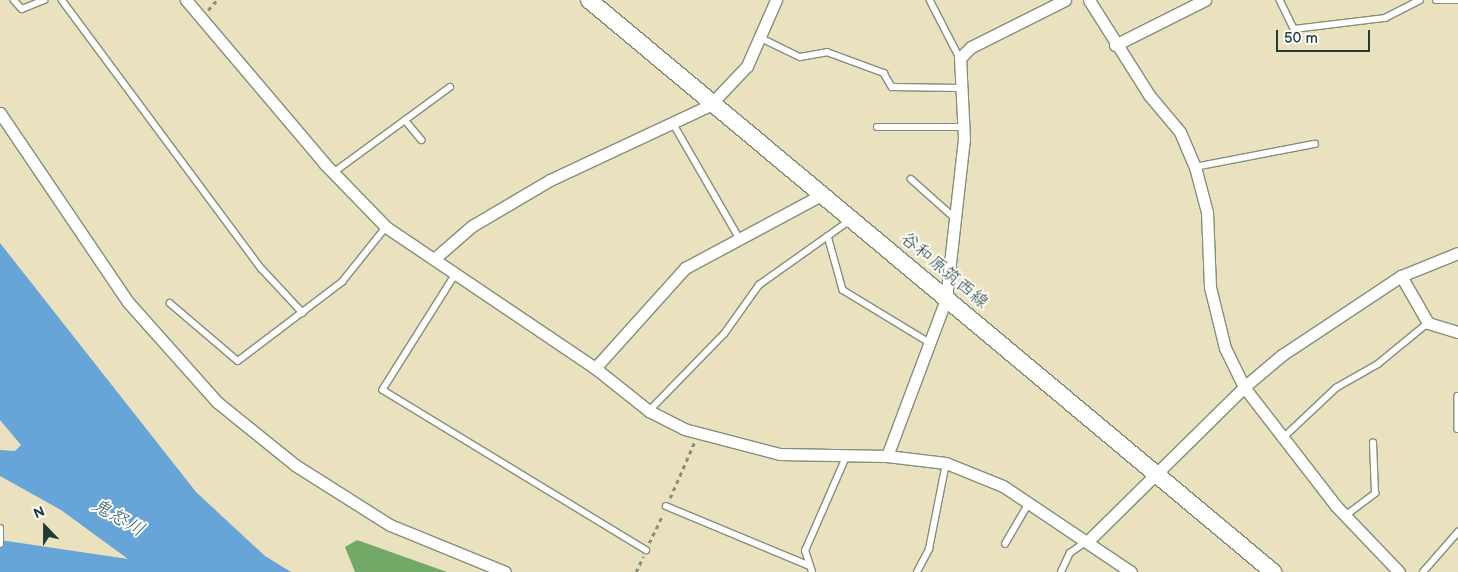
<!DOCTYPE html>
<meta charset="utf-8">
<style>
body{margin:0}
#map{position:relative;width:1458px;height:572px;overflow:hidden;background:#eae1bf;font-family:"Balsamiq Sans","Klee One",sans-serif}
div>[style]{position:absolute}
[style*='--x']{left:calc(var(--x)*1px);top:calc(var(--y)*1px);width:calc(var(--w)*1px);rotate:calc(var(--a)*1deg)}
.forest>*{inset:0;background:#71a967}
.water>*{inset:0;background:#67a4d8}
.path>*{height:2.5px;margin-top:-1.25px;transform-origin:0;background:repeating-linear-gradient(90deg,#848f7a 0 4px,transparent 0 8px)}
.roads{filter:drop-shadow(1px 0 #848f7a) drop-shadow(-1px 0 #848f7a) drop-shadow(0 1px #848f7a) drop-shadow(0 -1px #848f7a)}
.service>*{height:5.5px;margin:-2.75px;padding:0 2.75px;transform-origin:2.75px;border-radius:2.75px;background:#fff}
.minor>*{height:11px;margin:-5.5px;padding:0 5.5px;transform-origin:5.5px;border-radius:5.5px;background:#fff}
.secondary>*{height:16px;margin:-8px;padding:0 8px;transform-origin:8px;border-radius:8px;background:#fff}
span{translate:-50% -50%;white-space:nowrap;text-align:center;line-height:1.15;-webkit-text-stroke:4px #fff;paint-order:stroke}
.street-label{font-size:18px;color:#1f3d34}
.water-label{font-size:19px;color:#38616d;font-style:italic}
.north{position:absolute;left:20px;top:502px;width:50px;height:50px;-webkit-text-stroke:4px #fff;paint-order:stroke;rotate:338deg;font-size:14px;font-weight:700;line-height:20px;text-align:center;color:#1f3d34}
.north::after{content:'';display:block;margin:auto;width:18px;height:22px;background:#1f3d34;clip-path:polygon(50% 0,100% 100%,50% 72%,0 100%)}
.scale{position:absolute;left:1276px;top:30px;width:94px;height:22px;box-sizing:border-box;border:2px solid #1f3d34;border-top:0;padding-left:6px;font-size:15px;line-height:18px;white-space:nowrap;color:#1f3d34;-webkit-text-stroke:4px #fff;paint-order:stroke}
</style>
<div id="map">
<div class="forest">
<div style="clip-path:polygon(357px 540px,447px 572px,355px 572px,345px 547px)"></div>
</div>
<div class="water">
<div style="clip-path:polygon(0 243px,196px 492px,265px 556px,291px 572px,0 572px,0 540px,128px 559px,61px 510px,0 476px,0 450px,15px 451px,21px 445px,0 420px)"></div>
</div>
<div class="path">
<div style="--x:208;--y:10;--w:13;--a:-48"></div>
<div style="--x:670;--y:498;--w:60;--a:-66.4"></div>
<div style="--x:649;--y:543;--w:32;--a:-64"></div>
<div style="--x:636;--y:572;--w:17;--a:-65"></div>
</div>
<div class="roads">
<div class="service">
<div style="--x:14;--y:0;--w:12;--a:48"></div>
<div style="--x:22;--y:9;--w:24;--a:-22"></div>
<div style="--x:62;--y:0;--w:335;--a:53.4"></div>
<div style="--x:262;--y:269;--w:60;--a:47"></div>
<div style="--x:930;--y:0;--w:65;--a:62.7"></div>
<div style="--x:1280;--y:0;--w:32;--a:64"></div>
<div style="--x:1294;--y:29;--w:92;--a:-6.9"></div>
<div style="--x:1385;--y:18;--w:39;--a:-27"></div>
<div style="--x:1436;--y:0;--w:22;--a:0"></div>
<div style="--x:763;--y:39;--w:41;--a:25.9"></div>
<div style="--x:800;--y:57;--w:27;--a:-10"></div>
<div style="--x:827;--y:52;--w:61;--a:20.2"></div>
<div style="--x:884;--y:73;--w:16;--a:60"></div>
<div style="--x:892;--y:87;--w:67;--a:0.9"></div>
<div style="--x:405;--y:120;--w:26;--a:50"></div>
<div style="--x:673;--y:123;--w:134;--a:60"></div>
<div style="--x:877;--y:127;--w:86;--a:0"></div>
<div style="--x:1195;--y:167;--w:122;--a:-10.9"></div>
<div style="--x:333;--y:173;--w:145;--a:-36.3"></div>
<div style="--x:911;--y:179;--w:60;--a:41.6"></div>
<div style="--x:828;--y:236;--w:56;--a:74.5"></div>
<div style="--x:843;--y:290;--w:102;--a:31.3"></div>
<div style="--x:456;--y:274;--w:137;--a:122.2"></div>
<div style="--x:383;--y:390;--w:308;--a:31.3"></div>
<div style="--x:170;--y:303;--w:89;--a:40.5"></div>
<div style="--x:238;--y:361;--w:131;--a:-37.2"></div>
<div style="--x:342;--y:282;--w:70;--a:-51.3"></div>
<div style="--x:1458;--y:396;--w:33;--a:90"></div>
<div style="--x:649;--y:411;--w:107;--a:-45.8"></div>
<div style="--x:724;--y:334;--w:60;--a:-54.5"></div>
<div style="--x:759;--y:285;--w:110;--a:-35.4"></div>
<div style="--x:1283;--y:438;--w:73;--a:-43.3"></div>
<div style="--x:1336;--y:388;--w:48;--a:-29.7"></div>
<div style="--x:1378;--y:364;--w:65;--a:-39.4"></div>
<div style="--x:666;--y:506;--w:156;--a:22.6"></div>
<div style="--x:1345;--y:516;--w:38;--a:-37"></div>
<div style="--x:1375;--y:493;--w:50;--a:-92.3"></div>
<div style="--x:0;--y:528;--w:16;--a:90"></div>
<div style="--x:1005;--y:544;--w:48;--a:-59.7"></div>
<div style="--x:812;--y:572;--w:22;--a:-108"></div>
<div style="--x:805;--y:551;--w:105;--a:-66.4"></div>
<div style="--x:917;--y:572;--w:26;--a:-62"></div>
<div style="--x:929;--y:549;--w:88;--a:-78.8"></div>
<div style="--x:1061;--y:572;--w:21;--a:-65"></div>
<div style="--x:1070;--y:553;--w:19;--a:-35"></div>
<div style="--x:1423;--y:572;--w:53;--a:-48.8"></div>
</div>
<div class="minor">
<div style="--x:186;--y:0;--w:214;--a:49.7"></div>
<div style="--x:324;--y:163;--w:89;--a:45.9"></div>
<div style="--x:386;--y:227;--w:252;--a:34"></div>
<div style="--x:595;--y:368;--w:69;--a:38.5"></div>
<div style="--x:649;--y:411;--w:39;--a:27"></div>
<div style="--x:684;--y:429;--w:99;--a:14.6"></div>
<div style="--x:780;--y:454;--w:107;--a:1.1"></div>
<div style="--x:887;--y:456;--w:59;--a:6.8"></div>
<div style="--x:946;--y:463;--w:61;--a:22"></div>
<div style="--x:1003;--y:486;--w:154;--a:33.9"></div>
<div style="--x:1089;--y:0;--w:112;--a:57.7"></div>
<div style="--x:1149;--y:95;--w:48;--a:50"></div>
<div style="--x:1180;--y:132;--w:38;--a:67"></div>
<div style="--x:1195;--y:167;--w:47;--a:75.1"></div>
<div style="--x:1207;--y:212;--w:75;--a:87.7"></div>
<div style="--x:1210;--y:287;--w:63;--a:76.2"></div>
<div style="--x:1225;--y:348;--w:43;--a:64"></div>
<div style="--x:1244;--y:387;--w:150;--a:52.3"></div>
<div style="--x:1336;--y:506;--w:91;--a:46.3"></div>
<div style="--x:1115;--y:45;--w:101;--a:-26.6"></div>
<div style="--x:0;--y:113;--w:228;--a:55.9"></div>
<div style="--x:128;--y:302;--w:134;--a:48.3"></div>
<div style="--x:217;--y:402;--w:100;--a:38.9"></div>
<div style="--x:295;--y:465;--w:112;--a:32.3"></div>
<div style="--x:390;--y:525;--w:124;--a:22.2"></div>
<div style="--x:434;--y:259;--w:50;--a:-41"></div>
<div style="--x:472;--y:226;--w:91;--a:-30.5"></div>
<div style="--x:550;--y:180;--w:177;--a:-25.1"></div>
<div style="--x:710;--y:105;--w:54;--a:-46.5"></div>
<div style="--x:747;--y:66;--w:72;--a:-66.3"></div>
<div style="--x:1401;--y:276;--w:54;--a:60.1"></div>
<div style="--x:1428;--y:323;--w:31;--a:17"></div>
<div style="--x:595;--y:368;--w:135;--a:-48"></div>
<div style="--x:685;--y:268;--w:154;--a:-28.2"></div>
<div style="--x:887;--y:456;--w:168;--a:-69.4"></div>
<div style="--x:946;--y:299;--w:161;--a:-83.6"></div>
<div style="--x:964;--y:139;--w:81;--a:-92.8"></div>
<div style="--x:960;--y:58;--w:16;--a:-45"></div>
<div style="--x:971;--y:47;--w:105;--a:-26.6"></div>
<div style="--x:1087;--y:542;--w:221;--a:-44.6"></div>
<div style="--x:1244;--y:387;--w:50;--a:-40.1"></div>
<div style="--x:1282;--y:355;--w:143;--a:-33.6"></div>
<div style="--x:1401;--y:276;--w:61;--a:-22"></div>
</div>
<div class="secondary">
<div style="--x:589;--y:0;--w:892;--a:39.9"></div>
</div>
</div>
<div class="street-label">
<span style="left:944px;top:271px;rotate:40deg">谷和原筑西線</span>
</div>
<div class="water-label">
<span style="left:118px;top:518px;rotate:30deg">鬼怒川</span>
</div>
<div class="north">N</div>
<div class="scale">50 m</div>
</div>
